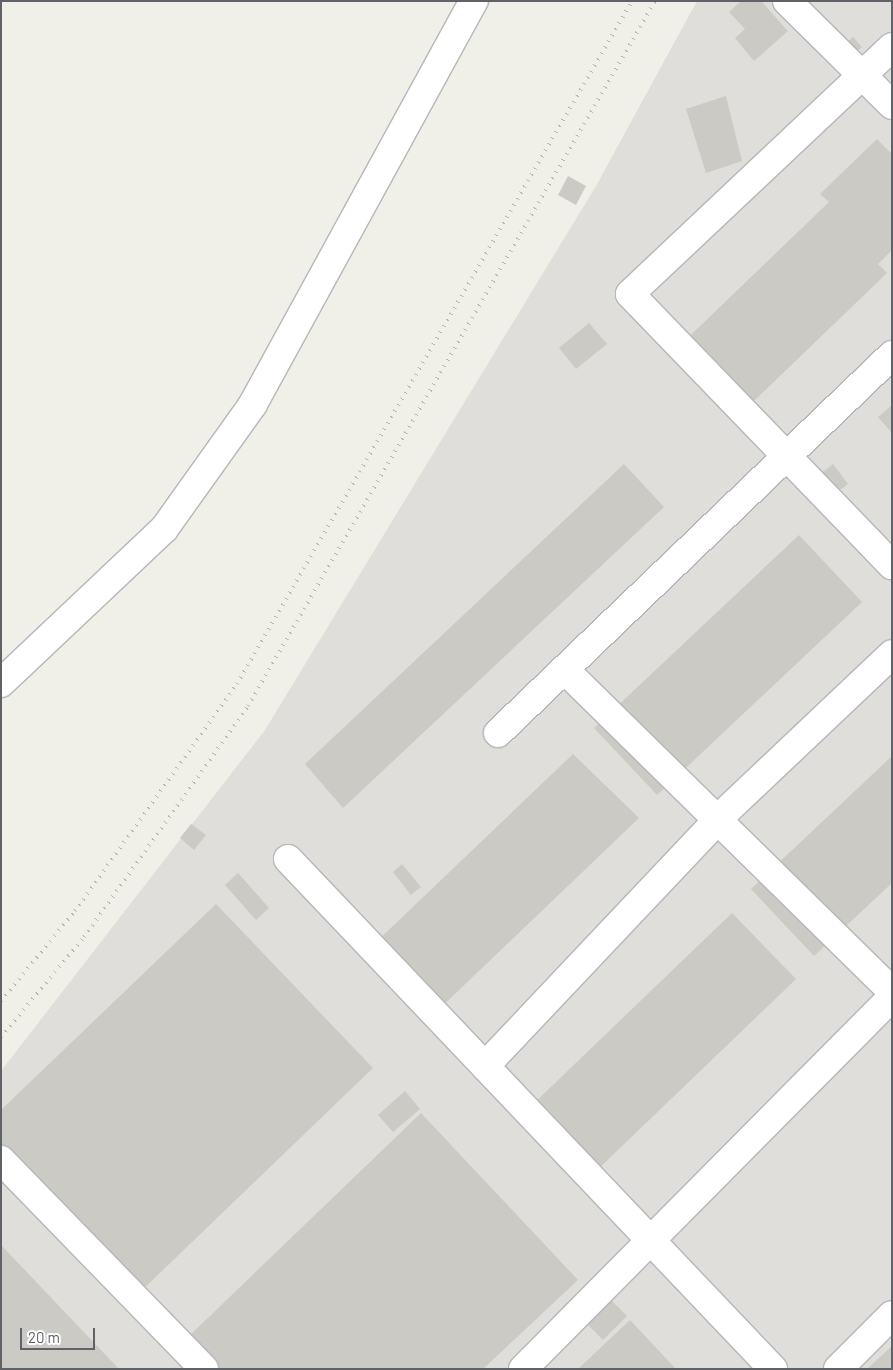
<!DOCTYPE html>
<style>
body{margin:0}
#map{position:relative;width:893px;height:1370px;overflow:hidden;background:#f0efe8;font-family:Barlow,sans-serif}
div>[style]{position:absolute}
[style*='--x']{left:calc(var(--x)*1px);top:calc(var(--y)*1px);width:calc(var(--w)*1px);rotate:calc(var(--a)*1deg)}
.industrial>*{inset:0;background:#dfdeda}
.building>*{inset:0;background:#cbcac5}
.roads{filter:drop-shadow(1px 0 #b5b7bb) drop-shadow(-1px 0 #b5b7bb) drop-shadow(0 1px #b5b7bb) drop-shadow(0 -1px #b5b7bb)}
.minor>*{height:28px;margin:-14px;padding:0 14px;transform-origin:14px;border-radius:14px;background:#fff}
.rail>*{height:4px;margin-top:-2px;transform-origin:0;background:repeating-linear-gradient(90deg,#b5b6b7 0 1px,transparent 0 7px)}
span{translate:-50% -50%;white-space:nowrap;text-align:center;line-height:1.15;-webkit-text-stroke:4.5px #fff;paint-order:stroke}
.frame{position:absolute;inset:0;border:2px solid #5f6267;pointer-events:none}
.scale{position:absolute;left:20px;top:1328px;width:75px;height:22px;box-sizing:border-box;border:2px solid #5f6267;border-top:0;padding-left:6px;font-size:15px;line-height:18px;white-space:nowrap;color:#5f6267;-webkit-text-stroke:4px #fff;paint-order:stroke}
</style>
<div id="map">
<div class="industrial">
<div style="clip-path:polygon(697px 1px,892px 1px,892px 1369px,1px 1369px,1px 1071px,265px 730px,596px 186px)"></div>
</div>
<div class="building">
<div style="clip-path:polygon(741px 1px,761px 1px,788px 31px,754px 61px,735px 38px,745px 29px,729px 12px)"></div>
<div style="clip-path:polygon(853px 37px,862px 47px,852px 56px,842px 46px)"></div>
<div style="clip-path:polygon(726px 96px,742px 161px,706px 173px,686px 109px)"></div>
<div style="clip-path:polygon(877px 139px,892px 154px,892px 250px,878px 264px,887px 273px,733px 421px,670px 355px,829px 202px,820px 194px)"></div>
<div style="clip-path:polygon(568px 176px,586px 186px,576px 205px,558px 195px)"></div>
<div style="clip-path:polygon(589px 323px,607px 344px,576px 369px,559px 348px)"></div>
<div style="clip-path:polygon(892px 405px,892px 433px,878px 417px)"></div>
<div style="clip-path:polygon(624px 464px,664px 507px,343px 808px,305px 764px)"></div>
<div style="clip-path:polygon(833px 464px,848px 484px,825px 501px,810px 482px)"></div>
<div style="clip-path:polygon(799px 535px,862px 602px,657px 795px,594px 728px)"></div>
<div style="clip-path:polygon(573px 754px,639px 818px,435px 1013px,372px 946px)"></div>
<div style="clip-path:polygon(892px 756px,892px 883px,814px 956px,751px 889px)"></div>
<div style="clip-path:polygon(191px 824px,206px 835px,194px 850px,180px 838px)"></div>
<div style="clip-path:polygon(402px 864px,421px 887px,411px 895px,393px 872px)"></div>
<div style="clip-path:polygon(238px 873px,269px 908px,256px 920px,225px 885px)"></div>
<div style="clip-path:polygon(216px 904px,373px 1068px,138px 1294px,1px 1150px,1px 1110px)"></div>
<div style="clip-path:polygon(732px 913px,796px 979px,594px 1173px,530px 1107px)"></div>
<div style="clip-path:polygon(405px 1091px,420px 1109px,393px 1132px,378px 1115px)"></div>
<div style="clip-path:polygon(421px 1113px,578px 1280px,483px 1369px,215px 1369px,187px 1338px)"></div>
<div style="clip-path:polygon(1px 1245px,119px 1369px,1px 1369px)"></div>
<div style="clip-path:polygon(611px 1300px,627px 1316px,603px 1340px,587px 1324px)"></div>
<div style="clip-path:polygon(630px 1320px,676px 1369px,578px 1369px)"></div>
<div style="clip-path:polygon(892px 1346px,892px 1369px,867px 1369px)"></div>
</div>
<div class="roads">
<div class="minor">
<div style="--x:787;--y:1;--w:148;--a:44.7"></div>
<div style="--x:892;--y:47;--w:360;--a:136.7"></div>
<div style="--x:630;--y:294;--w:377;--a:46"></div>
<div style="--x:565;--y:670;--w:458;--a:44.5"></div>
<div style="--x:1;--y:683;--w:224;--a:-43.4"></div>
<div style="--x:164;--y:529;--w:153;--a:-54.5"></div>
<div style="--x:253;--y:404;--w:460;--a:-61.3"></div>
<div style="--x:498;--y:733;--w:546;--a:-43.81"></div>
<div style="--x:288;--y:859;--w:704;--a:46.44"></div>
<div style="--x:485;--y:1066;--w:348;--a:-46.6"></div>
<div style="--x:724;--y:813;--w:231;--a:-43.4"></div>
<div style="--x:1;--y:1160;--w:291;--a:45.8"></div>
<div style="--x:523;--y:1369;--w:524;--a:-45.23"></div>
<div style="--x:838;--y:1369;--w:76;--a:-45"></div>
</div>
</div>
<div class="rail">
<div style="--x:1;--y:1001;--w:117;--a:-50.6"></div>
<div style="--x:75;--y:911;--w:279;--a:-54.5"></div>
<div style="--x:237;--y:684;--w:789;--a:-59.96"></div>
<div style="--x:1;--y:1037;--w:130;--a:-50.3"></div>
<div style="--x:84;--y:937;--w:283;--a:-54.6"></div>
<div style="--x:248;--y:706;--w:814;--a:-60"></div>
</div>
<div class="frame"></div>
<div class="scale">20 m</div>
</div>
